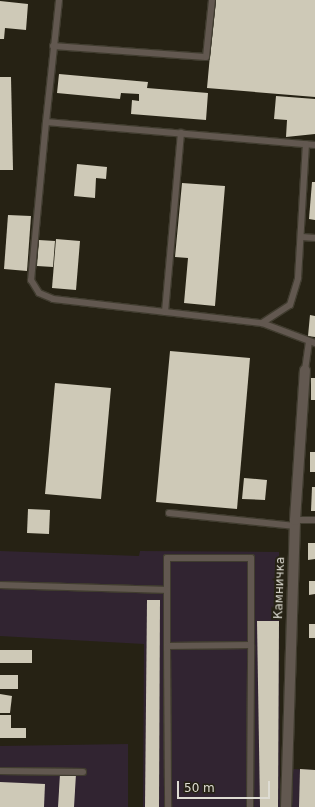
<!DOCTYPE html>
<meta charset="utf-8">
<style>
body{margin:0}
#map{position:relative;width:315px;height:807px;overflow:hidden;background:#262214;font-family:"DejaVu Sans",sans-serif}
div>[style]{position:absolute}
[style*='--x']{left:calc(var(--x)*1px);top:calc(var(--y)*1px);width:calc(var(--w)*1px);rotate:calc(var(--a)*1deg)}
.commercial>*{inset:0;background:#312431}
.building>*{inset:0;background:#cec9b7}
.roads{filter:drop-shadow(1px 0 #403c2f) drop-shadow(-1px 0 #403c2f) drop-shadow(0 1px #403c2f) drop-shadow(0 -1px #403c2f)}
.service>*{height:6px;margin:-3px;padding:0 3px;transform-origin:3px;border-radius:3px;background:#625850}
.minor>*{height:10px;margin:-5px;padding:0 5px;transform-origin:5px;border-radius:5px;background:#625850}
span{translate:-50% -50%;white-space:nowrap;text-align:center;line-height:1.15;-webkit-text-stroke:4px #262214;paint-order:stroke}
.street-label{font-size:12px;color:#dedcd3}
.scale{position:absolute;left:177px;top:781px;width:93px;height:18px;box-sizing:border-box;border:2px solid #dedcd3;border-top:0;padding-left:5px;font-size:12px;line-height:14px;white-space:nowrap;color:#dedcd3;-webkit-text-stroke:3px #262214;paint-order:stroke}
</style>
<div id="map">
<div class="commercial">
<div style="clip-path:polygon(0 551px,139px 556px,140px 551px,279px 552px,280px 807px,143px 807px,144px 644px,0 636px)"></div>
<div style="clip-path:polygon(128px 744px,128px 807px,0 807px,0 746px)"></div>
<div style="clip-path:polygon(292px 769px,315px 770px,315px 807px,290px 807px)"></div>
</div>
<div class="building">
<div style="clip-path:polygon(215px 0,315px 0,315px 97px,207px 88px)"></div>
<div style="clip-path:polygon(0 1px,28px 4px,26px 30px,5px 28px,4px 39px,0 39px)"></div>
<div style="clip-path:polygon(59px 74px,148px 82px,147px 88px,208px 93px,206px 120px,131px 114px,132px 100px,139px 101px,139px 94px,121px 93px,120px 99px,57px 93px)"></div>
<div style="clip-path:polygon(0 77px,11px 77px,13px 170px,0 170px)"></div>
<div style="clip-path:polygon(276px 96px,315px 99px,315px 134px,286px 137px,287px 120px,274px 119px)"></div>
<div style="clip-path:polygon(77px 164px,107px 167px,106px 179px,96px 178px,95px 198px,74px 196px)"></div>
<div style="clip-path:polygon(312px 182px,315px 182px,315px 220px,309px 219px)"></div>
<div style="clip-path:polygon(182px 183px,225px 186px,215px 306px,184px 303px,188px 258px,175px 257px)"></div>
<div style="clip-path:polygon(8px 215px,31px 216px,27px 271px,4px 269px)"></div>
<div style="clip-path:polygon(56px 239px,80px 241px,76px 290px,52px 288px)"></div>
<div style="clip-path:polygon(39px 240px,55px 241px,53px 267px,37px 266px)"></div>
<div style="clip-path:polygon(310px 315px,315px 316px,315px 337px,308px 336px)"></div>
<div style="clip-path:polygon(170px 351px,250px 358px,237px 509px,156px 502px)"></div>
<div style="clip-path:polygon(311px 378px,315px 378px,315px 400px,311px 400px)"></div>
<div style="clip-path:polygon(55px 383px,111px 388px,101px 499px,45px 494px)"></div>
<div style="clip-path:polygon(310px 452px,315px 452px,315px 472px,310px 472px)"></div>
<div style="clip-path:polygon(244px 478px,267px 480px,265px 500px,242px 499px)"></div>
<div style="clip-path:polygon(312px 487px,315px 487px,315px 511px,311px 511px)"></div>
<div style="clip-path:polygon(28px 509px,50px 510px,49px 534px,27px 533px)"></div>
<div style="clip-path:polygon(308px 543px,315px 543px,315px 559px,308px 560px)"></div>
<div style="clip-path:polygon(309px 581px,315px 581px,315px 594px,309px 595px)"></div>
<div style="clip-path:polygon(147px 600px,160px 600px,159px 807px,145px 807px)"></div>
<div style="clip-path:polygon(257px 621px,279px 621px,278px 807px,260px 807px)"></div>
<div style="clip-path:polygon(309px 624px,315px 624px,315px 638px,309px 638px)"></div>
<div style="clip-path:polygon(0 650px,32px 650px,32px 663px,0 663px)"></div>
<div style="clip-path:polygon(0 675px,18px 675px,18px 689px,0 689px)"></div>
<div style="clip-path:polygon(0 694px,12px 696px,10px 713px,0 713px)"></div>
<div style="clip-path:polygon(0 715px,11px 715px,11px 728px,26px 728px,26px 738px,0 738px)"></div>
<div style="clip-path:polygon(300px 769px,315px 770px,315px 807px,299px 807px)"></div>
<div style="clip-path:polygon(60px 774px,76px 774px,74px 807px,58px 807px)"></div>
<div style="clip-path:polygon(0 782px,45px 784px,44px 807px,0 807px)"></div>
</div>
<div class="roads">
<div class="service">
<div style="--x:53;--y:46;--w:153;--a:4.1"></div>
<div style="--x:206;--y:57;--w:57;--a:-84"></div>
<div style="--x:46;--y:122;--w:123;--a:-83.9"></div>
<div style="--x:315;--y:145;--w:270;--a:-175.1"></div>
<div style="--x:46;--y:122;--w:159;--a:95.4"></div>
<div style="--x:31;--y:280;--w:15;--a:58"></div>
<div style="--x:39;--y:293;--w:15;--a:23"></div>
<div style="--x:53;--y:299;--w:210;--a:6.6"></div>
<div style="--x:262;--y:323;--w:57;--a:20.7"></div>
<div style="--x:302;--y:237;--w:13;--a:4"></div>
<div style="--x:165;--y:312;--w:180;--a:-84.9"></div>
<div style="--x:262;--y:323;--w:33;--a:-33"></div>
<div style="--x:290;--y:305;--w:28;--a:-73"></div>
<div style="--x:298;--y:278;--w:134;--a:-86.6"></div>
<div style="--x:305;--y:370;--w:28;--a:-82"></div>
<div style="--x:169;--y:513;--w:127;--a:5.9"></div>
<div style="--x:295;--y:520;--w:20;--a:0"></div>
<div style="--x:167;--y:558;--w:84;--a:0"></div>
<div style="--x:251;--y:558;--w:87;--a:90"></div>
<div style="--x:251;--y:645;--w:84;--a:179.3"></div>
<div style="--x:167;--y:646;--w:88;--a:-90"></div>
<div style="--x:0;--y:585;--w:167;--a:1.7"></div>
<div style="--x:167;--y:646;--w:161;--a:89.6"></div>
<div style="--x:0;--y:771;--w:83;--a:0.7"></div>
<div style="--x:250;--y:807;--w:162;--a:-89.6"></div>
</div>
<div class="minor">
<div style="--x:286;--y:807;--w:287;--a:-88.2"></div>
<div style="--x:295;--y:520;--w:150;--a:-86.2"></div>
</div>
</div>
<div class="street-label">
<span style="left:280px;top:588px;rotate:-88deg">Камничка</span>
</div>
<div class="scale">50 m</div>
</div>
